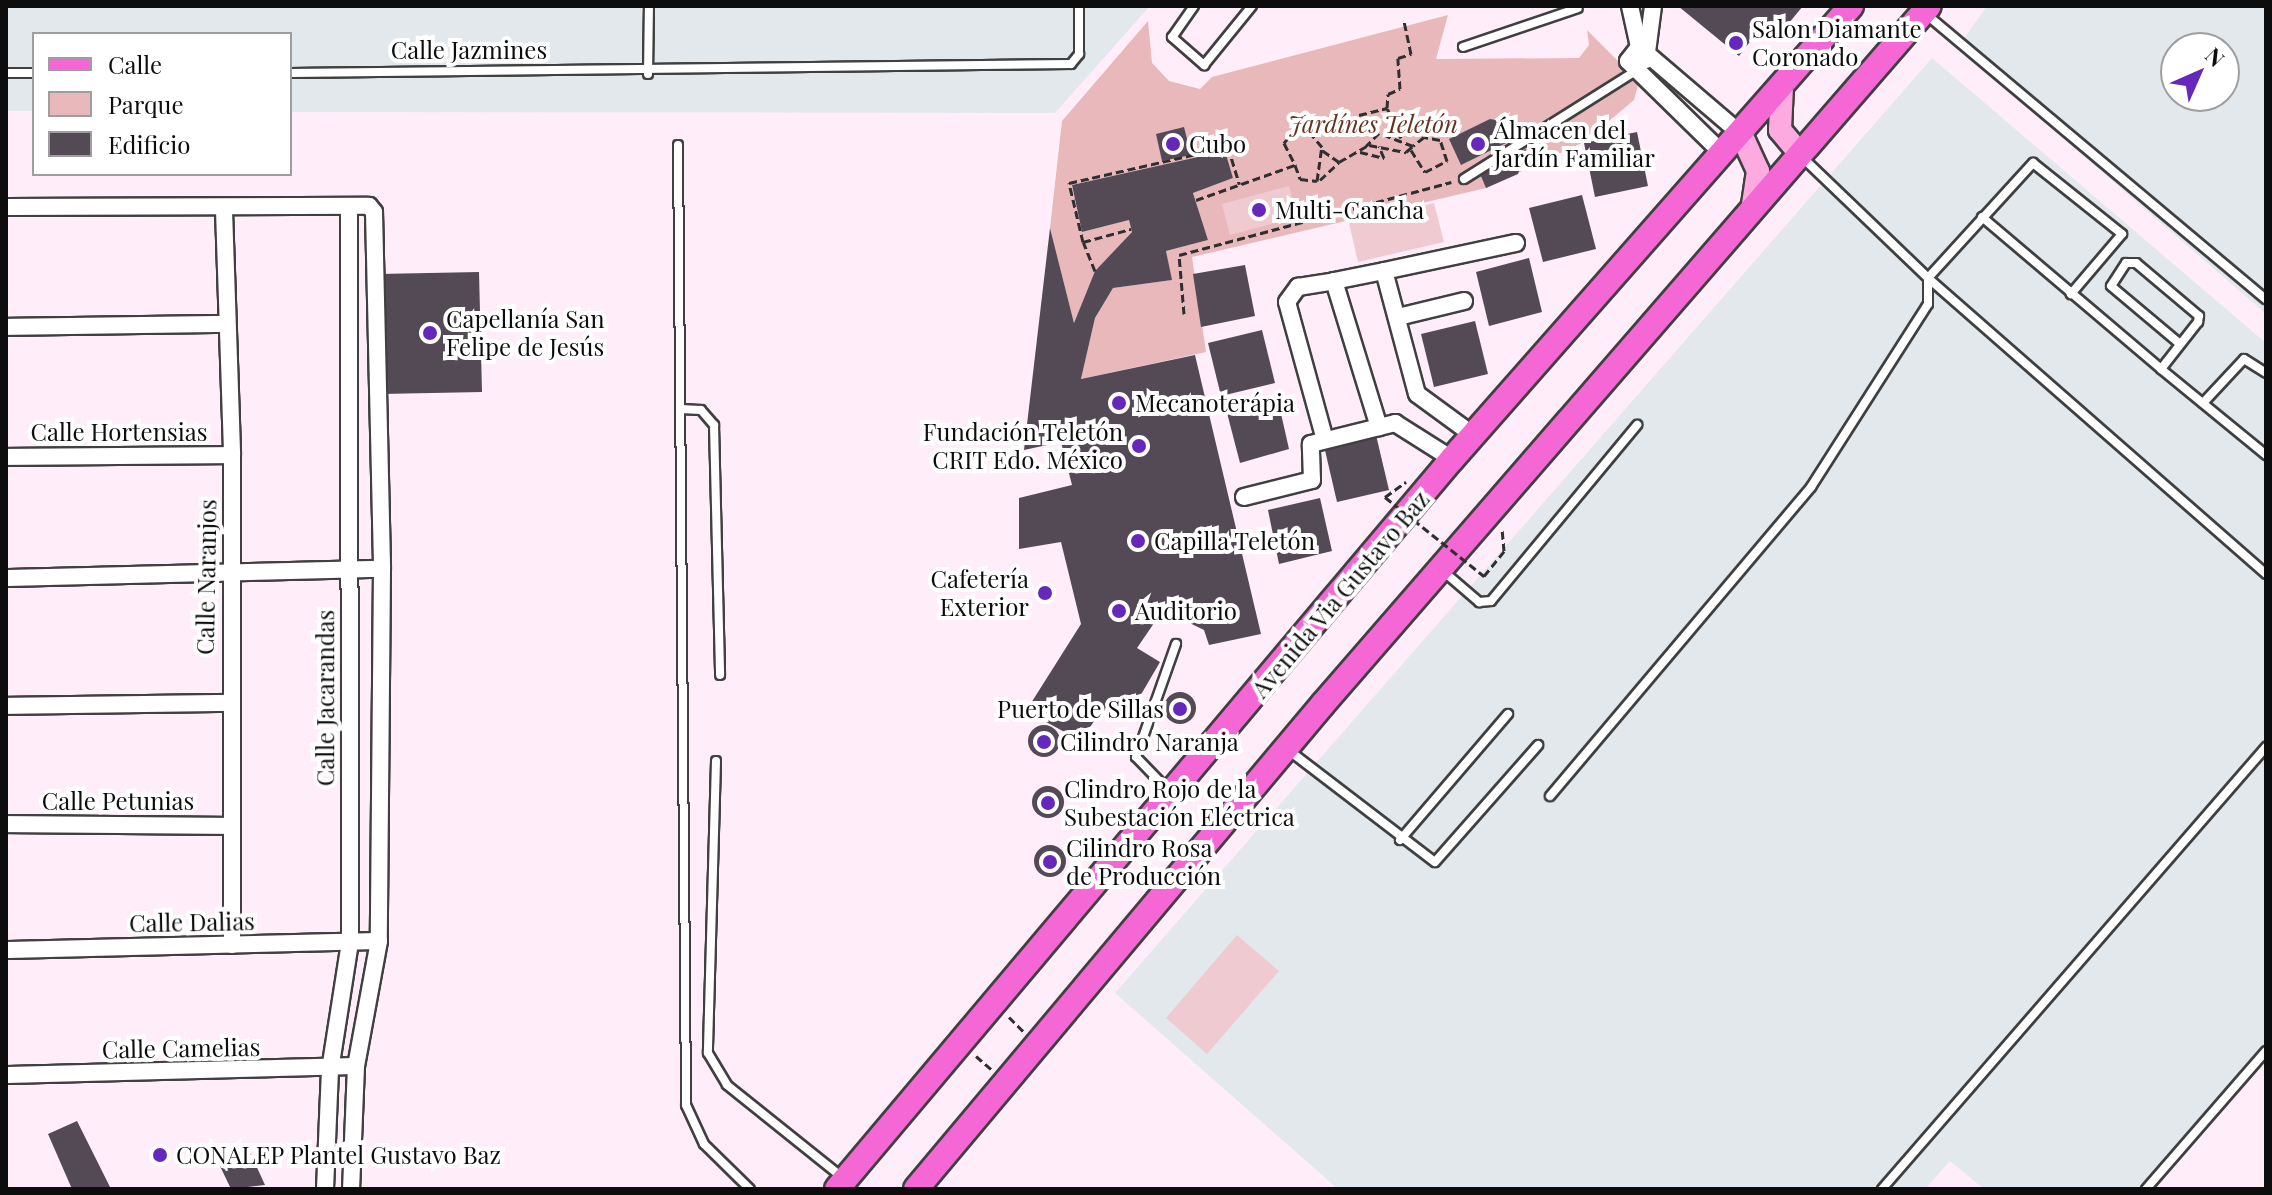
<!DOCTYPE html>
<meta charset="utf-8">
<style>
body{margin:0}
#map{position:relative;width:2272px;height:1195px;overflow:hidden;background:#ffeefa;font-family:"Playfair Display",serif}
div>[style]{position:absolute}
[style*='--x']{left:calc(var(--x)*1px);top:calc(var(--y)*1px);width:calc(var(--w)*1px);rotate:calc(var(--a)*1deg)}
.industrial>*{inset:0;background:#e2e8ec}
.green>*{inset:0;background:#e8b8bb}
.pitch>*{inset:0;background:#f0cad1}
.building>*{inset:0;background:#544a56}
.round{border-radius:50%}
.path>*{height:3px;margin-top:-1.5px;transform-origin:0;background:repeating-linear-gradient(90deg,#2f2f2f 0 8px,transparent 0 12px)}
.roads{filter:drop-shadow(2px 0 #404040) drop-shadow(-2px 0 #404040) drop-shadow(0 2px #404040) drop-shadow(0 -2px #404040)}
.service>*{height:8px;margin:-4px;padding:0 4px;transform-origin:4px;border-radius:4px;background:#fff}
.minor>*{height:16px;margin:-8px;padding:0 8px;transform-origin:8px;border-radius:8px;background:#fff}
.secondary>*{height:22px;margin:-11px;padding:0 11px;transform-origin:11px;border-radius:11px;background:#fdaae0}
.primary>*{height:24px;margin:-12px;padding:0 12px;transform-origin:12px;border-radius:12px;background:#f667d6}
.path-bridge>*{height:3px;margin-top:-1.5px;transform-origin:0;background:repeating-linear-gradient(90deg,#2f2f2f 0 8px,transparent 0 12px)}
.dots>*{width:22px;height:22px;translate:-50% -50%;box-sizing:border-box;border:4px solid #fff;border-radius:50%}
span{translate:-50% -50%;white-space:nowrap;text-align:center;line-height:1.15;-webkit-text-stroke:8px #fff;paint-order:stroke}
.poi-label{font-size:24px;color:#0d0d0d}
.left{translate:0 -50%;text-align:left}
.right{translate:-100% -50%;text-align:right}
.street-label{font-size:24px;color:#0d0d0d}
.park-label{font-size:24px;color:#64311f;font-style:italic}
.frame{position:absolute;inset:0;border:8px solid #0d0d0d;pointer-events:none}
.legend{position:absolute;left:32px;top:32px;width:260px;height:144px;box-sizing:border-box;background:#fff;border:2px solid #9e9e9e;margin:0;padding:10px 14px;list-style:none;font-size:24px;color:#0d0d0d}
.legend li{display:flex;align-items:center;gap:16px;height:40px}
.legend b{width:40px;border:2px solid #9e9e9e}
.north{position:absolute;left:2160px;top:32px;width:80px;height:80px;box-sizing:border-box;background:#fff;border:2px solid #9e9e9e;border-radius:50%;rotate:45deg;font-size:22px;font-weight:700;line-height:32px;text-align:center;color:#0d0d0d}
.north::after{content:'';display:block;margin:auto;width:28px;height:36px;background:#6528bb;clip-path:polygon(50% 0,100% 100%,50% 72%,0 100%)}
</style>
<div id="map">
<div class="industrial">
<div style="clip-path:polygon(6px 6px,1150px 6px,1055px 113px,290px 112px,290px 34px,34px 34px,34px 111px,6px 111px)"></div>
<div style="clip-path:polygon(evenodd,1987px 6px,2266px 6px,2266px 314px,1958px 47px,1987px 6px,2176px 48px,2224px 48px,2224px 96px,2176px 96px,2176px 48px)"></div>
<div style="clip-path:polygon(1932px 58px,2266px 343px,2266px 1043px,2142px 1189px,1984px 1189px,1950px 1161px,1925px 1189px,1338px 1189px,1115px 993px)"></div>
</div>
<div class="green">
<div style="clip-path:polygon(1448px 15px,1436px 59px,1579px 58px,1589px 45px,1587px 30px,1639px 82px,1634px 100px,1584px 142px,1486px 188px,1192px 257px,1206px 352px,1081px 379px,1095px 318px,1113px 288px,1171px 280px,1166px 251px,1208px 240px,1193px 193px,1233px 178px,1225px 152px,1072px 185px,1082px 232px,1129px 220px,1132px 232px,1095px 271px,1074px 323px,1050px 228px,1062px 121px,1148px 21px,1152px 63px,1169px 81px,1200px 89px,1212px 77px)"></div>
</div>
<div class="pitch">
<div style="clip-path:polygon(1289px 186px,1297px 217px,1230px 235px,1222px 204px)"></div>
<div style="clip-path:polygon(1434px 203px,1444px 242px,1358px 262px,1349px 223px)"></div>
<div style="clip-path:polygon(1237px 935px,1279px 971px,1207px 1054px,1166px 1018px)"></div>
</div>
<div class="building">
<div style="clip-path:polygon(1678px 6px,1803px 6px,1784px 29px,1759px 30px,1739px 56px)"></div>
<div style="clip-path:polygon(1490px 119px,1501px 121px,1510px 141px,1461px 165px,1449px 139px)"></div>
<div style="clip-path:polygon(1184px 127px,1191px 155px,1162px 161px,1156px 134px)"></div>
<div style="clip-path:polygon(1637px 132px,1648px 186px,1595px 197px,1584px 143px)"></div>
<div style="clip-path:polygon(1526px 149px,1518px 174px,1486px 188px,1478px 169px)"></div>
<div style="clip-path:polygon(1225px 151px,1233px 178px,1193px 193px,1208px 240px,1166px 251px,1172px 280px,1113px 288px,1095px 318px,1081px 379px,1195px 355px,1261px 634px,1209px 645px,1204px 630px,1163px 610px,1137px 648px,1160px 662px,1125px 722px,1102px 709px,1081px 741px,1026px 711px,1081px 624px,1061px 542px,1019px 549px,1019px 498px,1072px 485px,1061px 442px,1024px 450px,1050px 228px,1074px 323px,1095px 271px,1132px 232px,1129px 220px,1082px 232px,1072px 185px)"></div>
<div style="clip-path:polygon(1582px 195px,1596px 249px,1543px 262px,1529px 208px)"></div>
<div style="clip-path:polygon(1529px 258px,1542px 312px,1489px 326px,1476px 272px)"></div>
<div style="clip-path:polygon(1245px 265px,1255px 316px,1201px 327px,1193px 274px)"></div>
<div style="clip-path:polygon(479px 272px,482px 392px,381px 394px,378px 274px)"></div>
<div style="clip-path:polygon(1475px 321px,1488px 374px,1434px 387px,1421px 334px)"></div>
<div style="clip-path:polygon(1262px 330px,1275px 383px,1221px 396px,1208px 343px)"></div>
<div style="clip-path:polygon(1277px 396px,1289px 449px,1240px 463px,1226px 409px)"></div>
<div style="clip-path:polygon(1376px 435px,1389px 490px,1337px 502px,1324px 446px)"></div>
<div style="clip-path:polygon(1320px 498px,1332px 551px,1279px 564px,1268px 510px)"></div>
<div class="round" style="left:1164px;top:692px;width:32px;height:32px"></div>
<div class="round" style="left:1028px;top:725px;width:32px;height:32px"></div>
<div class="round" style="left:1032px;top:786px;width:32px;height:32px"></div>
<div class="round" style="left:1034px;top:845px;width:32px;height:32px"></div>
<div style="clip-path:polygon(77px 1121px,111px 1189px,72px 1189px,48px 1134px)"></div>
<div style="clip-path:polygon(249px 1150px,265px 1185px,231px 1189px,219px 1164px)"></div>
</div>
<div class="path">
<div style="--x:1359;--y:115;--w:29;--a:-14"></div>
<div style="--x:1401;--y:138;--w:33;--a:-115"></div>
<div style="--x:1387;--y:108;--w:14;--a:-86"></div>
<div style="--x:1388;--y:94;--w:13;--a:-23"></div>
<div style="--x:1400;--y:89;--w:31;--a:-94"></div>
<div style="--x:1398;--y:58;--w:14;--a:-17"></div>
<div style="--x:1411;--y:54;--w:34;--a:-102"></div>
<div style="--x:1411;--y:150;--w:26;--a:58"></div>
<div style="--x:1425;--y:172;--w:25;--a:-27"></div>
<div style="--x:1447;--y:161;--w:22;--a:-108"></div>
<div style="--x:1440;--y:140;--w:16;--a:-169"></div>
<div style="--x:1424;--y:137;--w:14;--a:141"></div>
<div style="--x:1360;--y:152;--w:25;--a:14"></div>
<div style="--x:1384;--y:158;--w:13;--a:-113"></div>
<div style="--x:1339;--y:162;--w:34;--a:-30"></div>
<div style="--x:1369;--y:145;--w:38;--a:11"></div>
<div style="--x:1406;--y:152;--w:9;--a:-41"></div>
<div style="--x:1413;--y:146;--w:36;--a:-159"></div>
<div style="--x:1379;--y:133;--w:18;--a:135"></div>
<div style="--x:1320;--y:180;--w:26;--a:-43"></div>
<div style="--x:1339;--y:162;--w:21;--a:-145"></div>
<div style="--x:1196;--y:200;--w:105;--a:-19.5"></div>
<div style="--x:1295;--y:165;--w:15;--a:70"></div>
<div style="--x:1300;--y:179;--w:17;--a:7"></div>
<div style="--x:1317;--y:181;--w:34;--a:-82"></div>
<div style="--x:1322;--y:147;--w:23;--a:-130"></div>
<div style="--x:1307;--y:129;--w:12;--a:180"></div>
<div style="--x:1295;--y:129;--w:18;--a:128"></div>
<div style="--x:1284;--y:143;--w:25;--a:63"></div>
<div style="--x:1083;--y:242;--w:61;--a:-103.3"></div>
<div style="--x:1069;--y:183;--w:163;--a:-12.8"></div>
<div style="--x:1228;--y:147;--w:39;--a:73"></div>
<div style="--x:1095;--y:271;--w:31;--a:-112"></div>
<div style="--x:1083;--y:242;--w:50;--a:-15.2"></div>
<div style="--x:1184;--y:314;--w:59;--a:-94.8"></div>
<div style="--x:1179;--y:255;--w:282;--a:-15"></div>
<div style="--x:1385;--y:497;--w:26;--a:-36"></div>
<div style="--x:1484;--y:576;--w:32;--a:-51"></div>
<div style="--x:1504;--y:551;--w:23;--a:-95"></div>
<div style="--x:1009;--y:1017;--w:20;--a:45"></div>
<div style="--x:976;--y:1056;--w:20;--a:41"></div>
</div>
<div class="roads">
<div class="service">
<div style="--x:1194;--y:6;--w:38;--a:125"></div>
<div style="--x:1172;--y:37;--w:43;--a:41.2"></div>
<div style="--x:1204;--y:65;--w:76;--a:-50.9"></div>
<div style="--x:1927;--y:15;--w:442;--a:40"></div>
<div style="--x:1463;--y:47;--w:121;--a:-18.7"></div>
<div style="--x:6;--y:73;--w:28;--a:0"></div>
<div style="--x:290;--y:73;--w:781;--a:-0.66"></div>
<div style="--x:1071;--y:64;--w:13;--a:-51"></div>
<div style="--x:1079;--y:54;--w:48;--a:-90"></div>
<div style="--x:648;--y:74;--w:68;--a:-89.2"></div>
<div style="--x:678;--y:145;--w:960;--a:89.52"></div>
<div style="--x:686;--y:1105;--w:43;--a:65.2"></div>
<div style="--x:704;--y:1144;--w:64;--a:44.4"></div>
<div style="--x:1803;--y:158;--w:173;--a:43.8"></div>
<div style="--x:1928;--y:278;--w:449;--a:41.2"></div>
<div style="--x:1464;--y:179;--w:204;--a:-32.2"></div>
<div style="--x:1982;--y:217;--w:235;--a:40.3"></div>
<div style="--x:2161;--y:369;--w:60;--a:-51.8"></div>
<div style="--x:2198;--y:322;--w:6;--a:-81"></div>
<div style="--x:2199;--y:316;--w:82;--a:-139.9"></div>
<div style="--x:2136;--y:263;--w:10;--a:180"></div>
<div style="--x:2126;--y:263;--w:27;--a:123"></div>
<div style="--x:2111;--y:286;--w:90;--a:40"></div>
<div style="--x:2161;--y:369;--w:136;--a:39.3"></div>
<div style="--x:2203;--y:403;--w:60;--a:-47"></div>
<div style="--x:2244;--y:359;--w:26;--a:32"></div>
<div style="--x:680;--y:409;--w:21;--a:3"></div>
<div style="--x:701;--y:410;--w:20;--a:49"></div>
<div style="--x:714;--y:425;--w:250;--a:88.6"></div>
<div style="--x:1443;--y:571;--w:48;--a:40.7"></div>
<div style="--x:1479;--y:602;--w:12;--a:-5"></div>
<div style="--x:1491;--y:601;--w:229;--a:-50.3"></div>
<div style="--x:1287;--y:749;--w:186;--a:37.4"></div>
<div style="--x:1435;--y:862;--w:156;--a:-48.6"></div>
<div style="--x:716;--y:761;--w:292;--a:91.6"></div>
<div style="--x:708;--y:1053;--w:37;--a:59"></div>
<div style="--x:727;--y:1085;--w:149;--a:38.7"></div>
<div style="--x:1169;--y:791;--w:47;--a:-134.1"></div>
<div style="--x:1136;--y:757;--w:120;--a:-70.5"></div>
<div style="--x:1550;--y:796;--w:404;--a:-49.8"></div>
<div style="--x:1811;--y:487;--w:217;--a:-57.4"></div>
<div style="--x:1928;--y:304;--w:26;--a:-90"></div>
<div style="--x:1928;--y:278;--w:156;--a:-47.6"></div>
<div style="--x:2033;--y:163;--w:114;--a:38.6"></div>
<div style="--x:2122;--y:234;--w:79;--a:130.4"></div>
<div style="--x:1400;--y:840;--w:166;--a:-49.4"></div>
<div style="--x:1882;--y:1189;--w:586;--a:-49.02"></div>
<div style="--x:2146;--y:1189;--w:183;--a:-49"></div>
</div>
<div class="minor">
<div style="--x:1630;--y:6;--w:42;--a:77.6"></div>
<div style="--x:1639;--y:47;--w:18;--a:128"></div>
<div style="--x:1628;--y:61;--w:133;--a:44.4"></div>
<div style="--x:1639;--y:47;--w:134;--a:40.5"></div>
<div style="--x:1646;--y:60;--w:54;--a:-82.6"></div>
<div style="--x:6;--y:207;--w:363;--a:-0.2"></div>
<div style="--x:369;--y:206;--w:8;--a:50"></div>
<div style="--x:374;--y:212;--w:357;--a:88.7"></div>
<div style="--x:382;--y:569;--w:372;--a:90.5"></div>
<div style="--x:379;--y:941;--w:127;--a:100.4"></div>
<div style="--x:356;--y:1066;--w:123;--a:92.3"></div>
<div style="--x:224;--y:210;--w:245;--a:88.1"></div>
<div style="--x:232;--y:455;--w:490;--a:90"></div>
<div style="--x:1334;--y:281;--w:51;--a:-11.3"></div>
<div style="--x:1398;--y:317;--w:68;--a:-13.6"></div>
<div style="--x:6;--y:327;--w:219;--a:-0.8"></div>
<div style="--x:1473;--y:435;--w:69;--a:-143.8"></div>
<div style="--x:1417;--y:394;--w:127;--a:-105"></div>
<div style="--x:1384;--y:271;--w:135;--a:-12"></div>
<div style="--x:1325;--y:440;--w:143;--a:-105.4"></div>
<div style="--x:1287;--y:302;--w:19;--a:-54"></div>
<div style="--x:1298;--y:287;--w:36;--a:-9"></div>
<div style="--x:1334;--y:281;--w:153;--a:72.9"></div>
<div style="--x:6;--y:457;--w:226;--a:-0.5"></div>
<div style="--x:1244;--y:497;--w:70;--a:-14"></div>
<div style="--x:1312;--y:480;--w:36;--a:-92"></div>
<div style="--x:1311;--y:444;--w:87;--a:-14"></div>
<div style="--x:1395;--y:423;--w:67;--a:32.3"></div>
<div style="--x:6;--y:578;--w:376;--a:-1.4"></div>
<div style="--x:6;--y:706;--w:222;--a:-0.8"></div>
<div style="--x:6;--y:824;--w:224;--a:0.5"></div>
<div style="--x:6;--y:950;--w:373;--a:-1.4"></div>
<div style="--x:6;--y:1075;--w:350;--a:-1.5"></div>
<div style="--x:325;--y:1189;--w:119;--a:-87.6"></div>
<div style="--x:330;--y:1070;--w:129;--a:-81.1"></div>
<div style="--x:350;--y:943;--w:737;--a:-90.08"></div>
</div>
<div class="secondary">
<div style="--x:1782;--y:86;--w:44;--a:92.6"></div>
<div style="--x:1780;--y:130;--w:31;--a:50"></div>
<div style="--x:1741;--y:134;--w:41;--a:65.3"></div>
<div style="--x:1758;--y:171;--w:40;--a:98.5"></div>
</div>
<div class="primary">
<div style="--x:837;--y:1189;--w:955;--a:-49.89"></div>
<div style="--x:1452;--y:459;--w:604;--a:-48.63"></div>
<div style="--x:916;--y:1189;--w:633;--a:-50"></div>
<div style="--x:1323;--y:704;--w:924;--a:-49.04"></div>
</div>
</div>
<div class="path-bridge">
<div style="--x:1385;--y:497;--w:127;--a:38.6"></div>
</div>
<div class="dots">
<div style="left:1736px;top:43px;background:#6528bb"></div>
<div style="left:1173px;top:144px;background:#6528bb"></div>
<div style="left:1478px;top:144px;background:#6528bb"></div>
<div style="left:1259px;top:210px;background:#6528bb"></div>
<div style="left:430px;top:333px;background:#6528bb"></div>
<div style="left:1119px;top:403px;background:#6528bb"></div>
<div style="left:1139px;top:446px;background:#6528bb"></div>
<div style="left:1138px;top:541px;background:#6528bb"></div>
<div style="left:1045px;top:593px;background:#6528bb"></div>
<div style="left:1119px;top:611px;background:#6528bb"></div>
<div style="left:1180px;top:709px;background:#6528bb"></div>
<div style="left:1044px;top:742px;background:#6528bb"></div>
<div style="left:1048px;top:803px;background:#6528bb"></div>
<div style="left:1050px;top:862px;background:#6528bb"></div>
<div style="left:160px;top:1155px;background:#6528bb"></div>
</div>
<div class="poi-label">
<span class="left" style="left:1752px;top:43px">Salon Diamante<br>Coronado</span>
<span class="left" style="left:1494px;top:144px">Álmacen del<br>Jardín Familiar</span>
<span class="left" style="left:1189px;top:144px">Cubo</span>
<span class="left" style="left:1275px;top:210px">Multi-Cancha</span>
<span class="left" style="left:446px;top:333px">Capellanía San<br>Felipe de Jesús</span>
<span class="left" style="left:1135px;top:403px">Mecanoterápia</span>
<span class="right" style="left:1123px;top:446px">Fundación Teletón<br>CRIT Edo. México</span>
<span class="left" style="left:1154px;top:541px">Capilla Teletón</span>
<span class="right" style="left:1029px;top:593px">Cafetería<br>Exterior</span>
<span class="left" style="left:1135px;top:611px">Auditorio</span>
<span class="right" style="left:1164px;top:709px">Puerto de Sillas</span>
<span class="left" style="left:1060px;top:742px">Cilindro Naranja</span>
<span class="left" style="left:1064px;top:803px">Clindro Rojo de la<br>Subestación Eléctrica</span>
<span class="left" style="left:1066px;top:862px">Cilindro Rosa<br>de Producción</span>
<span class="left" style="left:176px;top:1155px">CONALEP Plantel Gustavo Baz</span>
</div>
<div class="street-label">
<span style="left:469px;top:50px">Calle Jazmines</span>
<span style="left:119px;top:432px">Calle Hortensias</span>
<span style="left:206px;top:577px;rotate:-89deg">Calle Naranjos</span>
<span style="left:1340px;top:594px;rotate:-50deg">Avenida Via Gustavo Baz</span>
<span style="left:325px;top:698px;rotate:-90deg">Calle Jacarandas</span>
<span style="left:118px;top:801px">Calle Petunias</span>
<span style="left:192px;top:922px;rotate:-1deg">Calle Dalias</span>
<span style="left:181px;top:1048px;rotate:-1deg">Calle Camelias</span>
</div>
<div class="park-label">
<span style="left:1373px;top:124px">Jardínes Teletón</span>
</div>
<div class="frame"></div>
<ul class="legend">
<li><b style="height:10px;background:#f667d6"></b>Calle</li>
<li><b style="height:22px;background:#e8b8bb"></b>Parque</li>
<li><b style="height:22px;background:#544a56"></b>Edificio</li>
</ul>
<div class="north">N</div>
</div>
